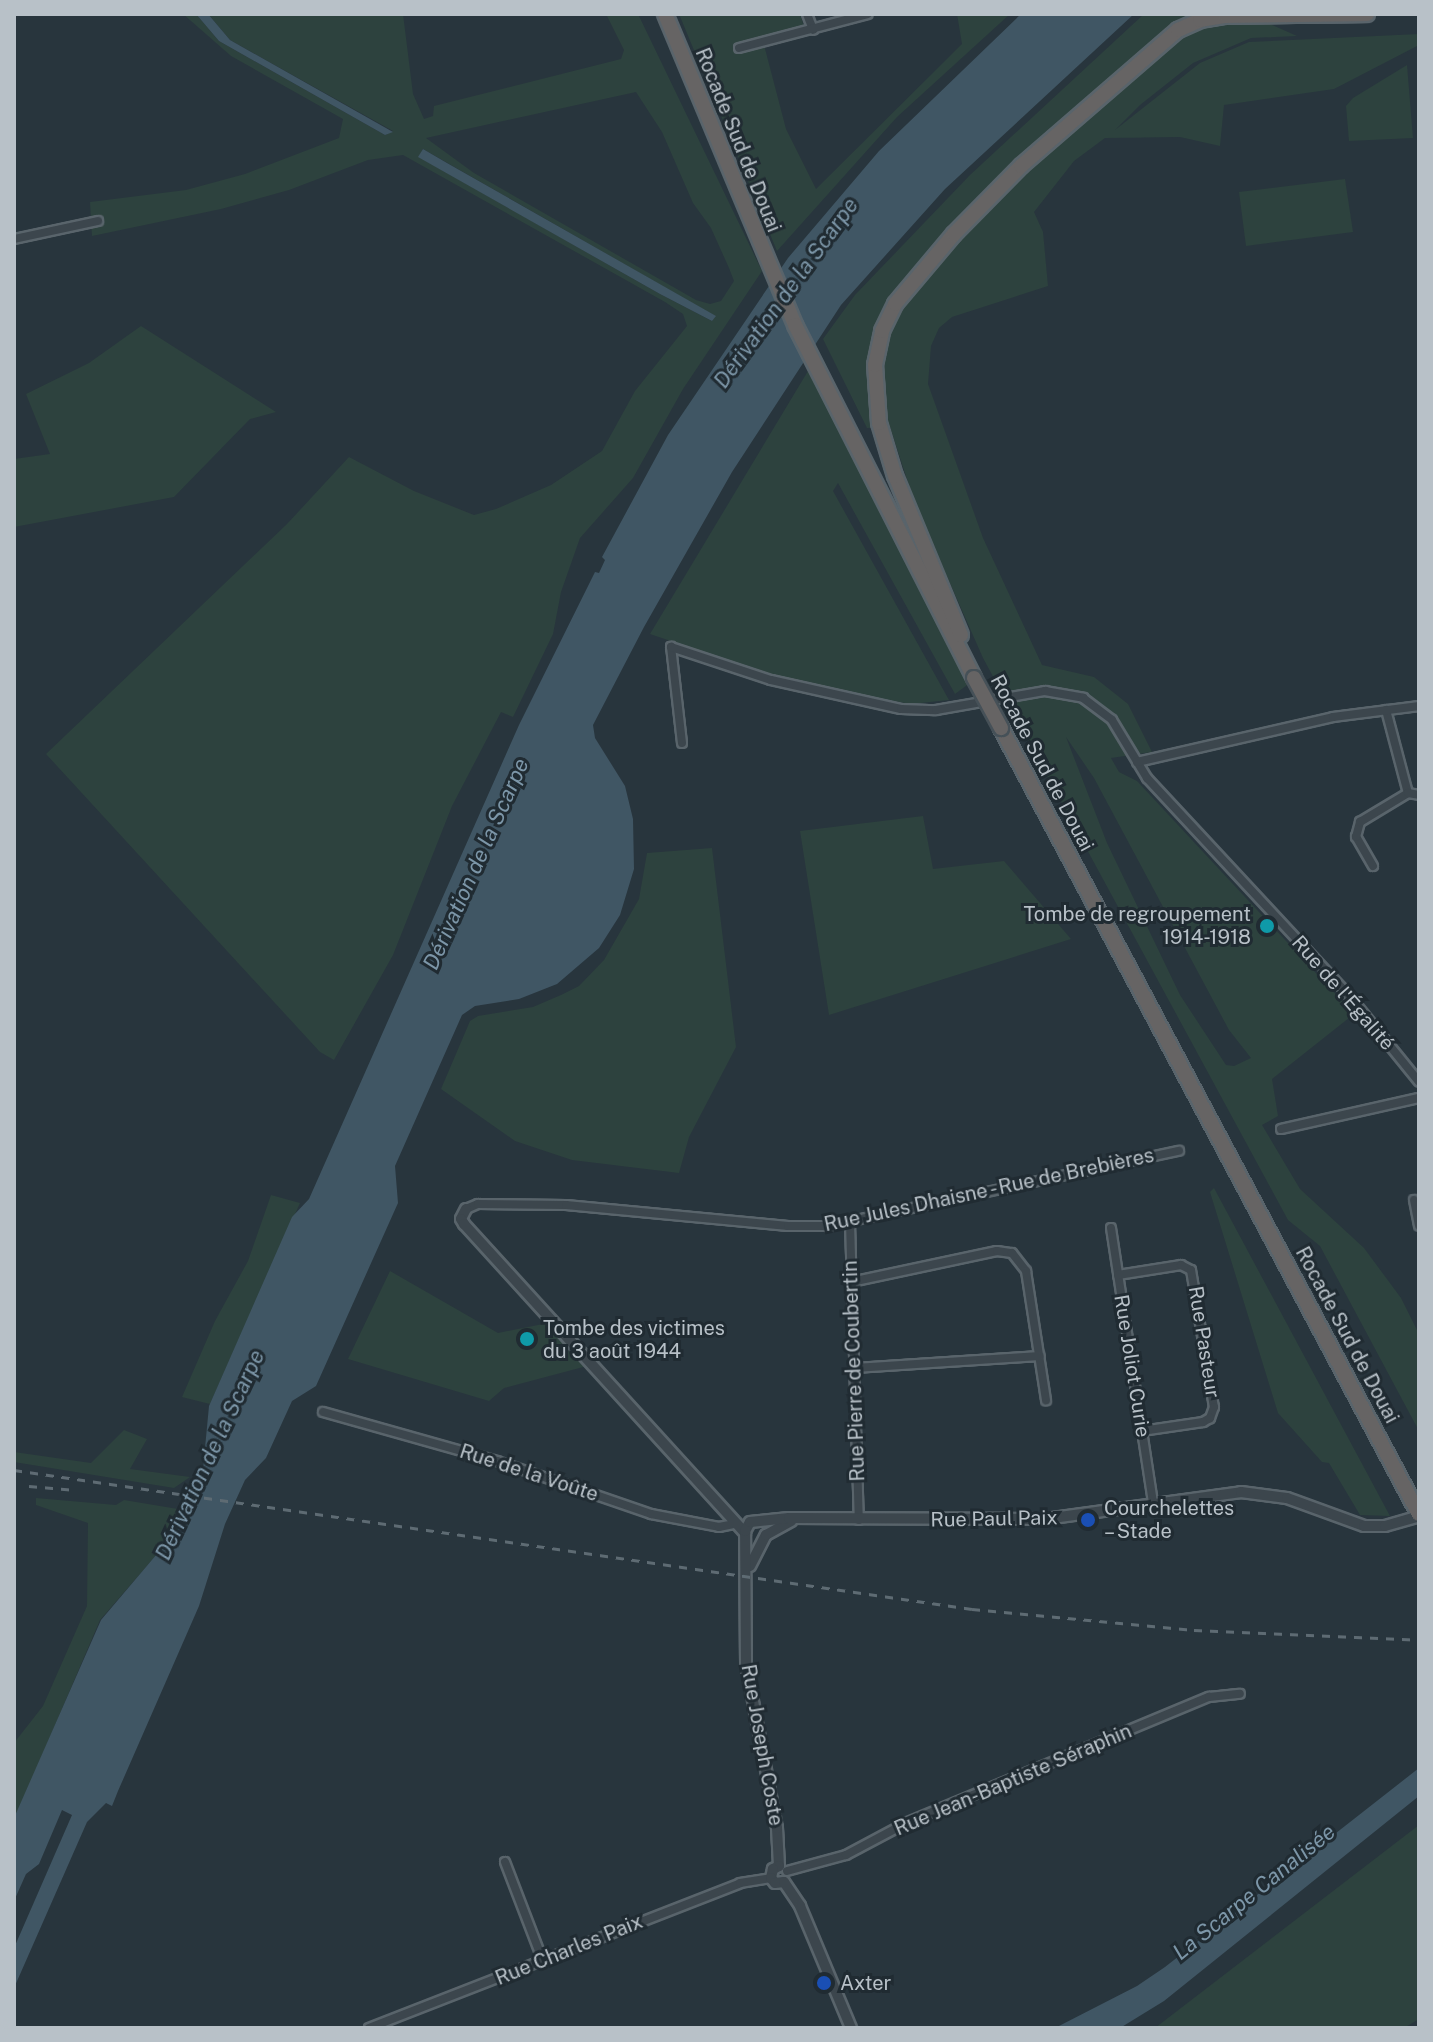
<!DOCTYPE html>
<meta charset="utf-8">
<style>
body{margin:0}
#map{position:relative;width:1433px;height:2042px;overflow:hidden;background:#28353d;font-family:"Public Sans",sans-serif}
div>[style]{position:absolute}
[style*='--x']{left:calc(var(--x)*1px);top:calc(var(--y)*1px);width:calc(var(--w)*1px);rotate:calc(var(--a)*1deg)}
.green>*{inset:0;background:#2d423e}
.water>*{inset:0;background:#405664}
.roads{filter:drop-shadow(2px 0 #59646b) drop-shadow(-2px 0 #59646b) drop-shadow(0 2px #59646b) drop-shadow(0 -2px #59646b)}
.minor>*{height:8px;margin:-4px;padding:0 4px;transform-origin:4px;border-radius:4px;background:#3c464d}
.tertiary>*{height:10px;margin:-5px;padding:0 5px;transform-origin:5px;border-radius:5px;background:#3c464d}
.trunk>*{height:14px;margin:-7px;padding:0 7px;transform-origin:7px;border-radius:7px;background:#666464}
.rail>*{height:3px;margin-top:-1.5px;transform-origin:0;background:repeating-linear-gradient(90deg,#5e6b73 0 8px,transparent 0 16px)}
.bridges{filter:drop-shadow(2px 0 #465158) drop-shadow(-2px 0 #465158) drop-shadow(0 2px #465158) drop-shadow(0 -2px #465158)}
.trunk-bridge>*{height:14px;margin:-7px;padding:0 7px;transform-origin:7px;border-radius:7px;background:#666464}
.dots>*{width:22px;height:22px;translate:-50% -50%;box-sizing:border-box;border:4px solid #202b32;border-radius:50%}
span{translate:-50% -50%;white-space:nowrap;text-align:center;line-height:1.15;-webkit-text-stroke:6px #202b32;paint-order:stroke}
.street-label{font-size:20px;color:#b8c1c8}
.poi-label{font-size:20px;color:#b8c1c8}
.right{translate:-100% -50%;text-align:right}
.left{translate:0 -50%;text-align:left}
.water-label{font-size:22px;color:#7c96a8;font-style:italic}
.frame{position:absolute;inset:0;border:16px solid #b8c1c8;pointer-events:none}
</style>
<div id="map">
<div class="green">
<div style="clip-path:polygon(evenodd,183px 14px,196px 14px,219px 41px,385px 135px,393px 131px,230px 40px,208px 14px,403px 14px,413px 94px,424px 119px,433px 116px,434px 106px,621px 59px,624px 50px,606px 14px,638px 14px,762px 271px,683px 389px,633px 478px,580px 538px,561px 592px,553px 634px,513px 717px,501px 712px,452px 806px,393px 955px,334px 1060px,320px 1052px,46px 754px,287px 524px,349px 457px,414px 491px,474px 515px,496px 509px,551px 485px,602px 451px,635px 391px,687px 326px,683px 314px,665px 302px,403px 155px,368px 160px,289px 190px,221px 209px,92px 236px,90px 202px,186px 190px,245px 174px,339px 138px,343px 119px,231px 56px,183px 14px,636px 92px,662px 132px,693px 203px,711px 228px,729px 268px,734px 281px,721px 301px,710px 304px,696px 300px,474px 173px,426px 138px,636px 92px,183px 14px,423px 149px,715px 316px,712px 321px,660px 294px,419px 157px,423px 149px)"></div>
<div style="clip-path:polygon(679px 14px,800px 14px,804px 27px,763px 41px,786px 129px,816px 189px,962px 44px,957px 14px,1010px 14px,897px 117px,777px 251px)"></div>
<div style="clip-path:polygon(evenodd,1144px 14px,1247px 14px,1297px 36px,1251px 38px,1193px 63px,1140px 105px,1115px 130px,1200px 63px,1249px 42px,1419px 34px,1419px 45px,1334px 89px,1224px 105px,1220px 146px,1180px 137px,1105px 138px,1074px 161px,1034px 212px,1043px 232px,1048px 286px,952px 317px,939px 328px,931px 346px,928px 384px,983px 538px,1042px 665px,1094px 677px,1128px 704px,1152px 752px,1111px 758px,1119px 772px,1137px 781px,1354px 1014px,1272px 1079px,1278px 1116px,1262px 1125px,1300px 1189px,1364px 1248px,1401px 1298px,1419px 1334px,1419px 1431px,1320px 1246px,1288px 1220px,983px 658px,915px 504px,890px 427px,867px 428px,823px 339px,855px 295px,970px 175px,1144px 14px,1066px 737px,1094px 778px,1229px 1030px,1251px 1058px,1234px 1066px,1226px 1065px,1180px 995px,1107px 843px,1066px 737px)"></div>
<div style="clip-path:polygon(1407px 65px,1413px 138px,1349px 141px,1346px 106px,1353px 98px)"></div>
<div style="clip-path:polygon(1345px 179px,1353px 232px,1246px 246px,1239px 192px)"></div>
<div style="clip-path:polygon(141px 326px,276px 412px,250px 419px,174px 497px,14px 527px,14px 459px,50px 454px,26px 394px,89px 363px)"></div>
<div style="clip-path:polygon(808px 371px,970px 683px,955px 694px,838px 483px,833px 491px,949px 700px,911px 704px,800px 685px,650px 634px)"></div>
<div style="clip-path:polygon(923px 816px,933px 869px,1004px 861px,1071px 939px,829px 1015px,800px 831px)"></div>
<div style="clip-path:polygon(712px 848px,736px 1047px,689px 1137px,679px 1173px,572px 1160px,515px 1141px,441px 1089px,470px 1021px,478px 1016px,533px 1007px,561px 995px,579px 986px,604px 960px,639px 899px,647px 853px)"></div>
<div style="clip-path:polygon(1214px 1188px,1390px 1516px,1360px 1515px,1329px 1463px,1322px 1462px,1278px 1413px,1210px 1192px)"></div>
<div style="clip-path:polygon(271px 1195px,300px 1203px,210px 1404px,182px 1397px,215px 1321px,248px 1261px)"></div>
<div style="clip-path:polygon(390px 1271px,498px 1333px,548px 1323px,587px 1366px,504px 1388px,489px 1401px,348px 1359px)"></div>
<div style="clip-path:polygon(124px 1430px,147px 1439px,130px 1469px,190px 1477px,174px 1488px,14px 1462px,14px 1452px,91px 1463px)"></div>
<div style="clip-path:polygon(36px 1498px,116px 1505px,124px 1500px,178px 1509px,170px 1528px,179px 1529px,100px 1620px,14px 1821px,14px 1743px,43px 1706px,87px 1606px,88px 1523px,36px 1505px)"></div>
<div style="clip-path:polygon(1419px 1825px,1419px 2019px,1404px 2028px,1155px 2028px)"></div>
</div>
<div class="water">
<div style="clip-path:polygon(196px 14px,208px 14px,230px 40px,393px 132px,385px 135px,219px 41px)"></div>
<div style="clip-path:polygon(1021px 14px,1134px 14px,945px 189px,841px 305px,732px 472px,644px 627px,593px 725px,595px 738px,625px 786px,633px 819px,634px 869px,620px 915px,599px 948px,557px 984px,519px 999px,475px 1006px,462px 1015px,395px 1166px,398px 1203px,316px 1386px,292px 1401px,266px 1458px,245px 1480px,225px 1524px,199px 1606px,118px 1791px,112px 1806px,106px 1803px,87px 1822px,14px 1988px,14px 1948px,72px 1815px,62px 1810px,39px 1864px,26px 1874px,14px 1901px,14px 1818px,101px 1620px,179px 1528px,203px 1469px,209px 1406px,292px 1217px,309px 1199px,519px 725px,595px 572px,599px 573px,605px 560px,602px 557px,668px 435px,788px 258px,879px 151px)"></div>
<div style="clip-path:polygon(423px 149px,447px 163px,716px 316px,712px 321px,660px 294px,418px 157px)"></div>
<div style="clip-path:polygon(1419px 1768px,1419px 1796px,1164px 2001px,1120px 2028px,1055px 2028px,1137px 1986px,1165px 1967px)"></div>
</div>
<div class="roads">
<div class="minor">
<div style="--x:807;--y:14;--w:17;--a:69"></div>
<div style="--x:739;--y:48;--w:133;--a:-14.8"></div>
<div style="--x:14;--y:239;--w:86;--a:-12.1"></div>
<div style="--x:1386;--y:710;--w:86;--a:75.2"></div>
<div style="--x:682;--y:743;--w:97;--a:-96.5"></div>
<div style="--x:671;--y:647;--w:105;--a:18.3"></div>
<div style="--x:771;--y:680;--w:133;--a:12.6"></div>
<div style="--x:901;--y:709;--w:35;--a:2"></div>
<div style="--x:936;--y:710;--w:111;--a:-9.9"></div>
<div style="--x:1045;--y:691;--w:39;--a:10"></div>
<div style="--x:1083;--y:698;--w:36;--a:37"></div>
<div style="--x:1112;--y:720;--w:68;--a:58.9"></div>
<div style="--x:1147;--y:778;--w:294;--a:47.1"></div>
<div style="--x:1347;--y:993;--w:114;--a:51"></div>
<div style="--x:1137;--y:762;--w:201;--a:-12.9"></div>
<div style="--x:1333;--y:717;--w:87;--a:-7.3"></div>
<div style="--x:1373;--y:866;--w:34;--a:-120"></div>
<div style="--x:1356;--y:837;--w:16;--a:-75"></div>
<div style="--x:1360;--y:822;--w:56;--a:-31.1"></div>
<div style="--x:1408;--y:793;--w:11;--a:10"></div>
<div style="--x:1281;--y:1129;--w:141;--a:-12.7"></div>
<div style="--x:1414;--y:1200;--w:26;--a:79"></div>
<div style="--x:466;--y:1209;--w:13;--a:-23"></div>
<div style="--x:478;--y:1204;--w:88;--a:0.7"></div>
<div style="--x:566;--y:1205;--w:223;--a:5.4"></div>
<div style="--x:788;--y:1226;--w:40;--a:0"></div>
<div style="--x:828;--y:1226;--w:359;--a:-12.1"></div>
<div style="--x:850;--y:1223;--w:297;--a:88.3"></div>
<div style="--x:1111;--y:1228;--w:279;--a:81.3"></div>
<div style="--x:1118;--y:1275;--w:64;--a:-9"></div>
<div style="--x:1181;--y:1265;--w:11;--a:27"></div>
<div style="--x:1191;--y:1270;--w:139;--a:80.5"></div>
<div style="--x:1214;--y:1407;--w:12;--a:110"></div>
<div style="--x:1210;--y:1418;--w:8;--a:150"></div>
<div style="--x:1203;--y:1422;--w:62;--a:171.6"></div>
<div style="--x:851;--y:1282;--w:149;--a:-12"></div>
<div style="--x:997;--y:1251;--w:15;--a:8"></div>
<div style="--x:1012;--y:1253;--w:23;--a:52"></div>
<div style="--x:1026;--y:1271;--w:131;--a:81.2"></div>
<div style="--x:855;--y:1368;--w:185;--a:-3.7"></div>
<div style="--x:323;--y:1412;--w:181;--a:15.7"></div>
<div style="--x:497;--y:1461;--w:163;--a:19"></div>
<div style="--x:651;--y:1514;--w:69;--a:10.8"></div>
<div style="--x:719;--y:1527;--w:16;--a:-11"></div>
<div style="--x:505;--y:1862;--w:106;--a:69"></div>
<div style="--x:787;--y:1871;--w:61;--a:-15.2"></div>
<div style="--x:846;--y:1855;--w:70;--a:-28"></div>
<div style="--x:908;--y:1822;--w:326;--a:-22.6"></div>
<div style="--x:1209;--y:1697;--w:31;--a:-6"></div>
<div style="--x:369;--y:2028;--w:398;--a:-21.3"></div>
<div style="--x:740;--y:1883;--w:31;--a:-9"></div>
</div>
<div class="tertiary">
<div style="--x:466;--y:1209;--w:11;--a:117"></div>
<div style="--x:461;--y:1219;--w:6;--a:59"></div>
<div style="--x:464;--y:1224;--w:418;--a:47.7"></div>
<div style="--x:750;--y:1566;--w:35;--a:-63"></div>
<div style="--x:766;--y:1535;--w:29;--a:-29"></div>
<div style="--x:779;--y:1866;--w:38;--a:-93"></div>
<div style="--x:777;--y:1828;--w:167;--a:-100.7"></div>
<div style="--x:746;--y:1664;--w:133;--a:-90.4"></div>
<div style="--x:745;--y:1531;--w:10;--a:-61"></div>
<div style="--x:750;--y:1522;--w:39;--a:-6"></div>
<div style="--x:789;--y:1518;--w:256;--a:0.2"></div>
<div style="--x:1045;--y:1519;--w:198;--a:-7.8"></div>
<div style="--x:1241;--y:1492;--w:46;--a:7.4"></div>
<div style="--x:1287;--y:1498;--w:82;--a:20"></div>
<div style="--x:1364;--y:1526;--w:21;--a:0"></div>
<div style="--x:1385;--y:1526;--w:35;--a:-16"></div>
<div style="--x:779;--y:1866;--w:7;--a:153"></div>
<div style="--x:773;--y:1869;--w:9;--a:103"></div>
<div style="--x:771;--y:1878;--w:6;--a:51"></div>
<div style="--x:775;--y:1883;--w:9;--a:-6"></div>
<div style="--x:784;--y:1882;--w:29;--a:56"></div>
<div style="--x:800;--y:1906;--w:132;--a:67.3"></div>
</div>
<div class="trunk">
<div style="--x:665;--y:14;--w:337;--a:67.3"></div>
<div style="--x:795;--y:325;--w:396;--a:63.1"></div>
<div style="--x:961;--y:635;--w:172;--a:-112.5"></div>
<div style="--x:895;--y:476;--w:55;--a:-106.8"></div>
<div style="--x:879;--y:423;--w:58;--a:-93.9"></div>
<div style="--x:875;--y:365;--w:35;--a:-78"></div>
<div style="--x:882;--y:331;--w:30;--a:-64"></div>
<div style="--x:895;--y:304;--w:92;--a:-49.9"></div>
<div style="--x:954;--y:234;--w:95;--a:-45.4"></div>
<div style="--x:1021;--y:166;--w:208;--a:-40.9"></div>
<div style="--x:1178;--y:30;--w:24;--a:-24"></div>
<div style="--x:1200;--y:20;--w:26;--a:-9"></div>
<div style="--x:1226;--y:16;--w:141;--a:-0.8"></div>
<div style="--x:1001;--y:728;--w:890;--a:62"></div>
</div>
</div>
<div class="rail">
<div style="--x:14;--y:1470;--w:968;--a:8.26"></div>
<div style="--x:972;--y:1609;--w:223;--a:5.4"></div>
<div style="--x:1194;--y:1630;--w:225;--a:2.5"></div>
<div style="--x:29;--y:1486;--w:47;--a:4.9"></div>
</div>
<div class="bridges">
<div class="trunk-bridge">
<div style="--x:974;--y:678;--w:57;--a:61.6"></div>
</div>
</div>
<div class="dots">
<div style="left:1267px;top:926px;background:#0f9aa8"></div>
<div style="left:527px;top:1339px;background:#0f9aa8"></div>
<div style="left:1088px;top:1520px;background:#1a4fb4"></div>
<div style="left:824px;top:1983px;background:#1a4fb4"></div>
</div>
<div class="street-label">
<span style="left:738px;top:140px;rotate:68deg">Rocade Sud de Douai</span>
<span style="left:1042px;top:763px;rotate:62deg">Rocade Sud de Douai</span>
<span style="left:1343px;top:993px;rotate:49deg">Rue de l'Égalité</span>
<span style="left:989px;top:1190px;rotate:-12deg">Rue Jules Dhaisne - Rue de Brebières</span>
<span style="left:1347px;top:1335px;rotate:62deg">Rocade Sud de Douai</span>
<span style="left:1204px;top:1342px;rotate:81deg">Rue Pasteur</span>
<span style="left:1132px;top:1366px;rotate:81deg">Rue Joliot Curie</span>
<span style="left:854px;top:1371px;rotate:-92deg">Rue Pierre de Coubertin</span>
<span style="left:529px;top:1473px;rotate:18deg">Rue de la Voûte</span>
<span style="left:994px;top:1519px;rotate:-1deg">Rue Paul Paix</span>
<span style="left:762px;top:1745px;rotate:80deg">Rue Joseph Coste</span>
<span style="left:1013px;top:1780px;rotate:-23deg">Rue Jean-Baptiste Séraphin</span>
<span style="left:569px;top:1950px;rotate:-22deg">Rue Charles Paix</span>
</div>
<div class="poi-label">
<span class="right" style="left:1251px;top:926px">Tombe de regroupement<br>1914-1918</span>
<span class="left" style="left:543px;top:1340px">Tombe des victimes<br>du 3 août 1944</span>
<span class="left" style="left:1104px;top:1520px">Courchelettes<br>– Stade</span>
<span class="left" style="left:840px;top:1983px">Axter</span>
</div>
<div class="water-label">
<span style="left:786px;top:293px;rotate:-54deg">Dérivation de la Scarpe</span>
<span style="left:476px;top:864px;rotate:-66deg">Dérivation de la Scarpe</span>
<span style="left:210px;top:1455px;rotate:-65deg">Dérivation de la Scarpe</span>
<span style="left:1254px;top:1892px;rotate:-39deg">La Scarpe Canalisée</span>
</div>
<div class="frame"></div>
</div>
